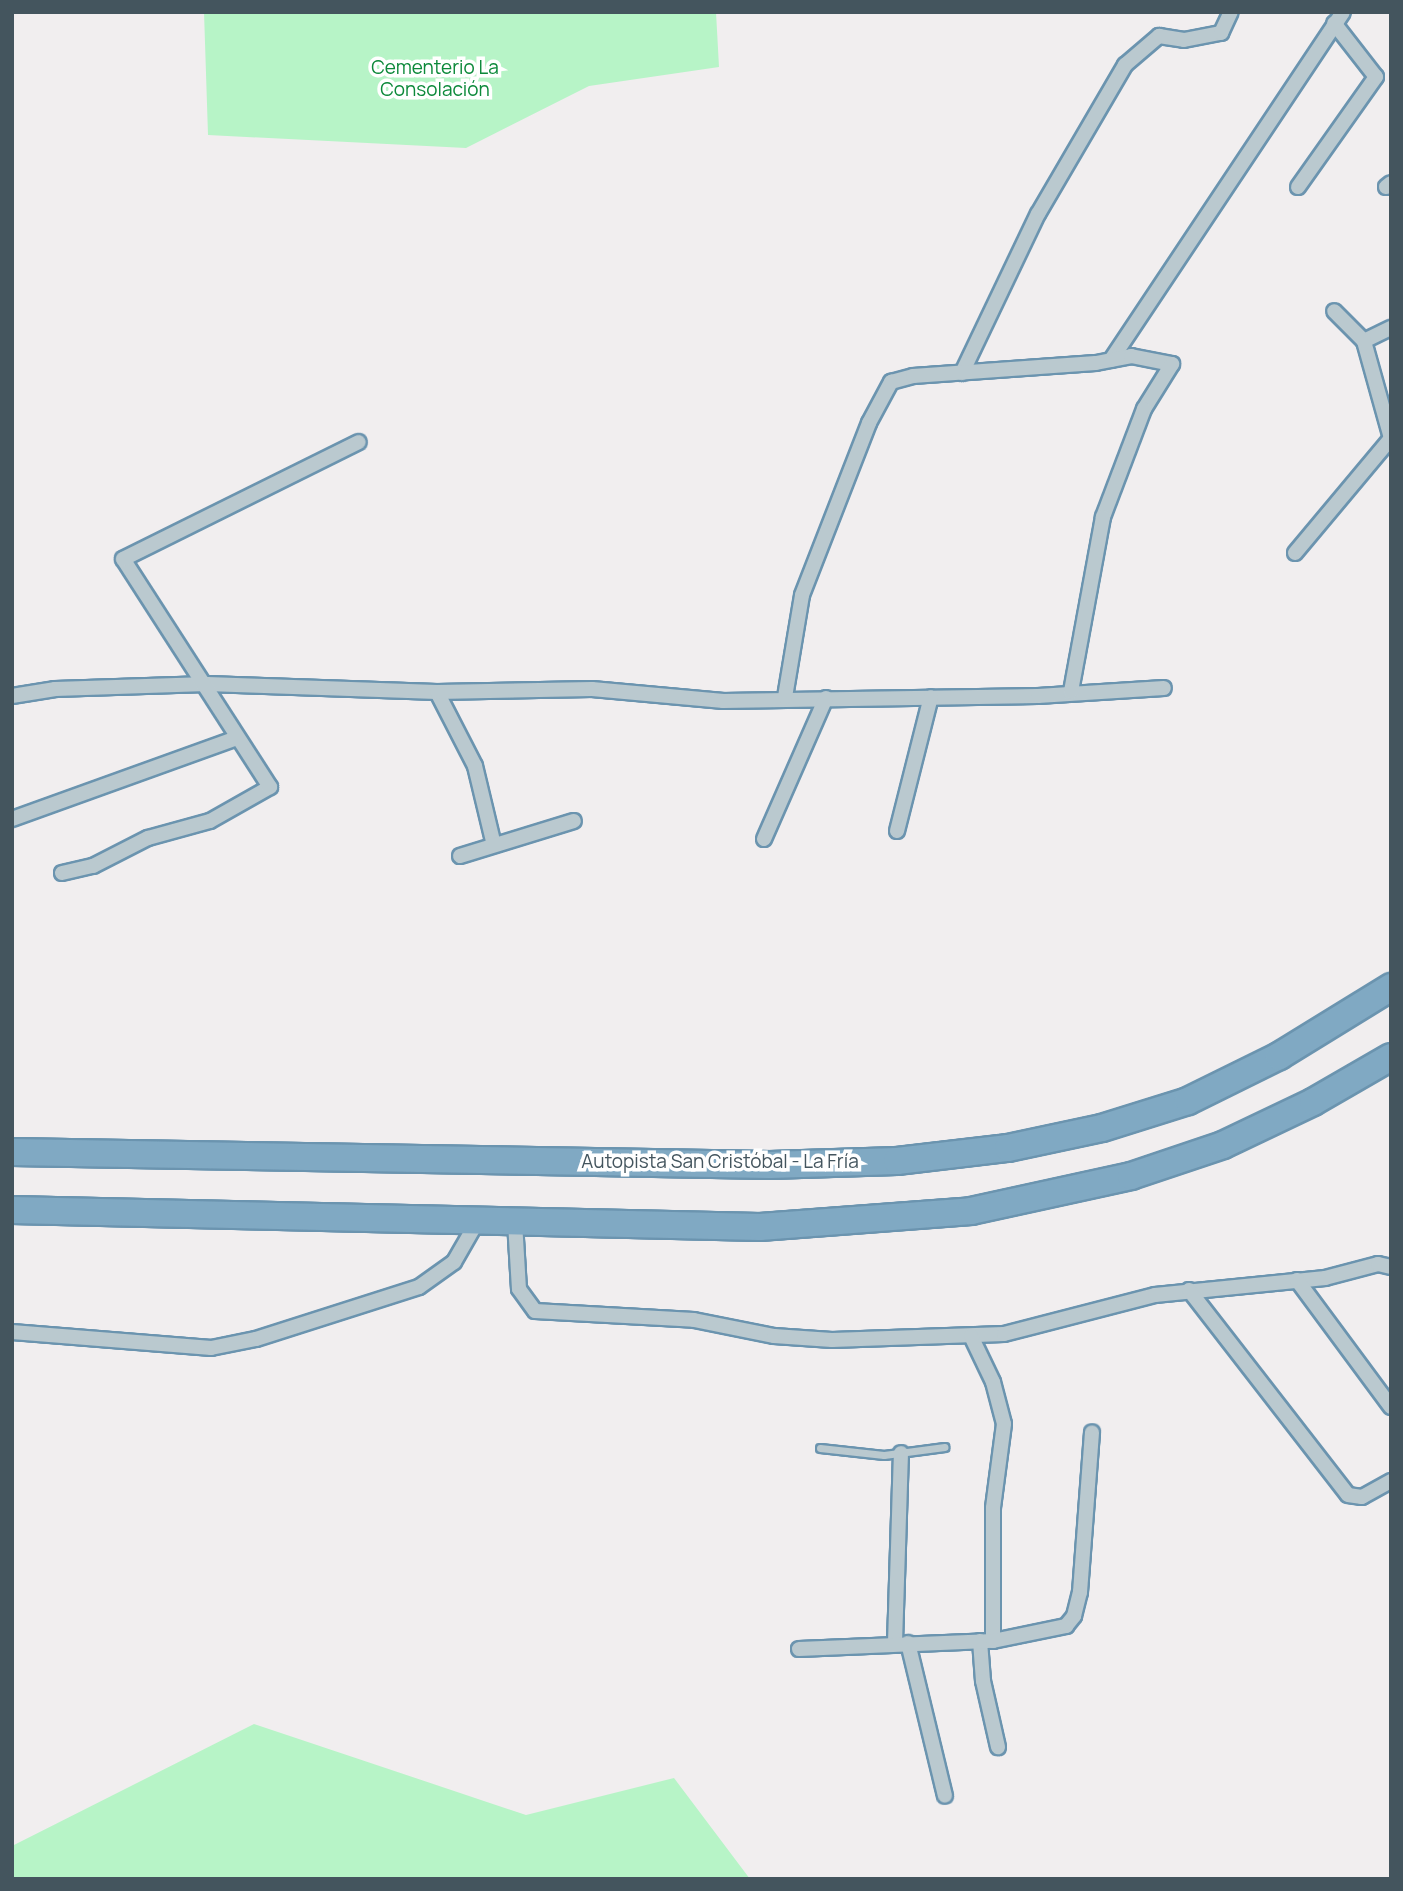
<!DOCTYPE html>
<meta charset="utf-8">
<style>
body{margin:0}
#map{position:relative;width:1403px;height:1891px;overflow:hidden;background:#f1eeef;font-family:Manrope,sans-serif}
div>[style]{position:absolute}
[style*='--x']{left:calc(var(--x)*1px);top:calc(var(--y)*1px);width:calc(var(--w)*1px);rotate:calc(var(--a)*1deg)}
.green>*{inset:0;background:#b7f4c7}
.roads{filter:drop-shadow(2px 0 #6b94af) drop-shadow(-2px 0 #6b94af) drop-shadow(0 2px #6b94af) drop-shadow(0 -2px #6b94af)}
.service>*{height:7px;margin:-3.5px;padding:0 3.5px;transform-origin:3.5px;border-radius:3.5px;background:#bac9cf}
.minor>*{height:14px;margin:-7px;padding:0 7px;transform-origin:7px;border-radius:7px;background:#bac9cf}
.motorway>*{height:26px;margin:-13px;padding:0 13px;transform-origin:13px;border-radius:13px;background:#80a9c3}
span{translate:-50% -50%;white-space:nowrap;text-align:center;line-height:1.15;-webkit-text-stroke:7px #fff;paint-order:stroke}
.park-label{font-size:19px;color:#0c893a}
.street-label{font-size:19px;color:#44555e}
.frame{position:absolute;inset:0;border:14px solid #44555e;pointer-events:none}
</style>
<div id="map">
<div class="green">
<div style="clip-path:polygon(204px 12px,716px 12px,719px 67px,589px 86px,466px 148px,208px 135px)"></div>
<div style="clip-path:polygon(254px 1724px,526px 1815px,674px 1778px,750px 1879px,12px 1879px,12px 1846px)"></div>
</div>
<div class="roads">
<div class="service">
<div style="--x:820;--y:1448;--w:64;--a:6.2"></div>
<div style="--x:884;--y:1455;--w:61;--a:-7.6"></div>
</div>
<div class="minor">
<div style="--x:1298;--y:187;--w:135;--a:-54.7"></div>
<div style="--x:1376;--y:77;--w:68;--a:-127.9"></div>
<div style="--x:1386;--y:187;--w:6;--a:-39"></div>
<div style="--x:1364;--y:341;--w:30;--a:-26"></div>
<div style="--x:1111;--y:360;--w:418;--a:-56.3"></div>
<div style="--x:962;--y:373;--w:176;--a:-64.5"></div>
<div style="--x:1038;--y:214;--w:173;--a:-59.7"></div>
<div style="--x:1125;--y:65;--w:45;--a:-40.5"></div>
<div style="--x:1159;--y:36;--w:25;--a:9"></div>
<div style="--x:1184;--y:40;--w:38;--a:-11"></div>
<div style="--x:1221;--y:33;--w:23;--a:-65"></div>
<div style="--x:1295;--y:553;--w:150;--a:-50.1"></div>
<div style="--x:1391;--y:438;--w:101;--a:-105.6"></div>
<div style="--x:1364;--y:341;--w:42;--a:-135"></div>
<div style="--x:437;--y:692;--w:83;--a:62.8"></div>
<div style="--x:475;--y:766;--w:81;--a:76.5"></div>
<div style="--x:12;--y:696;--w:44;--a:-9.2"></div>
<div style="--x:55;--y:689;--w:152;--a:-1.9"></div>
<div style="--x:207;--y:684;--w:230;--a:2"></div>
<div style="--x:437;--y:692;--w:155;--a:-1.1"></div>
<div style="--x:592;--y:689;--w:132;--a:5.2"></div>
<div style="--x:723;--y:701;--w:315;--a:-0.9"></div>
<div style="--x:1038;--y:696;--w:126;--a:-3.6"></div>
<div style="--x:785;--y:697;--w:103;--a:-80.5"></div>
<div style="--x:802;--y:595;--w:185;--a:-68.7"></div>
<div style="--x:869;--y:423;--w:47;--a:-61.8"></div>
<div style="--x:891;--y:382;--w:23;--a:-15"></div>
<div style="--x:913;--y:376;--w:183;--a:-4.1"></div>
<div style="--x:1096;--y:363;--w:36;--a:-11"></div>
<div style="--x:1131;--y:356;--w:42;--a:11"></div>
<div style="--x:1172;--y:364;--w:53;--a:121.9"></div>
<div style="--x:1144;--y:409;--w:116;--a:110.8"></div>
<div style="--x:1103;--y:517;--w:178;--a:100.4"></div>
<div style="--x:12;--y:819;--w:239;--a:-19.8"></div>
<div style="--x:897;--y:831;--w:138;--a:-75.8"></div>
<div style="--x:764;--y:839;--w:154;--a:-66.3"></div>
<div style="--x:460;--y:856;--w:119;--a:-17.1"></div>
<div style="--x:62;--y:873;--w:32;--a:-13"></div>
<div style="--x:93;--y:866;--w:62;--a:-27"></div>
<div style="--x:148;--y:838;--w:64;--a:-15.3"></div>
<div style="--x:210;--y:821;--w:69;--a:-29.5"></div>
<div style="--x:270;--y:787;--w:271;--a:-122.8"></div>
<div style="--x:123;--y:559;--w:263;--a:-26.4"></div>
<div style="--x:515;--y:1222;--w:67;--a:86.6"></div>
<div style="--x:519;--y:1289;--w:27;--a:54"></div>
<div style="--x:535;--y:1311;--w:159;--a:3.2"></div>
<div style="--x:694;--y:1320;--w:82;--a:11.3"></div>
<div style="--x:774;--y:1336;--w:58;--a:3.9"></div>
<div style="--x:832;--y:1340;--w:172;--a:-2"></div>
<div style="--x:1004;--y:1334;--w:156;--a:-14.5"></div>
<div style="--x:1155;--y:1295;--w:171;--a:-5.7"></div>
<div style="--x:1325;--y:1278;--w:55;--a:-14.8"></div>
<div style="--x:1378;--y:1264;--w:13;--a:13"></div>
<div style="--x:1297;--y:1280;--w:158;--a:53.5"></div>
<div style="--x:1189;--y:1290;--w:259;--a:52.2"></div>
<div style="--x:1348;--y:1495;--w:14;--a:8"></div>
<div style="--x:1362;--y:1497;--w:33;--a:-29"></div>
<div style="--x:12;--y:1332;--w:200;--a:4.6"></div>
<div style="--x:211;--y:1348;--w:46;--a:-11.3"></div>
<div style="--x:256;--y:1339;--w:171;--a:-17.7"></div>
<div style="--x:419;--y:1287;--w:43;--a:-35.5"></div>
<div style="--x:454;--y:1262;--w:46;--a:-60.1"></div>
<div style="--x:971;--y:1336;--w:51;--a:64.4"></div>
<div style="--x:993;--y:1382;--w:43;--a:75.3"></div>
<div style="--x:1004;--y:1424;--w:85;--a:97.5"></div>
<div style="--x:993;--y:1508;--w:133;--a:90"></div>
<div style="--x:980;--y:1641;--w:40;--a:85.7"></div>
<div style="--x:983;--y:1681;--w:68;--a:77.2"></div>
<div style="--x:895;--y:1643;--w:190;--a:-88.2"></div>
<div style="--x:908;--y:1643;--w:157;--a:76.4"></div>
<div style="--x:799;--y:1649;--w:194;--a:-2.4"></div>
<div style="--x:993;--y:1641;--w:75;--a:-11.6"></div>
<div style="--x:1066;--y:1626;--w:13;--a:-51"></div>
<div style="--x:1074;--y:1616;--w:25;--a:-76"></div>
<div style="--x:1080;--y:1592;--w:160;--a:-85.7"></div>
</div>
<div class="motorway">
<div style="--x:12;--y:1152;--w:758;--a:0.98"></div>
<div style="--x:770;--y:1165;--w:127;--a:-1.8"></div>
<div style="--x:897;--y:1161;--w:112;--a:-6.7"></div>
<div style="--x:1008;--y:1148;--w:96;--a:-12"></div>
<div style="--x:1102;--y:1128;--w:90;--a:-17.4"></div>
<div style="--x:1188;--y:1101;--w:102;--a:-26.3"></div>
<div style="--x:1279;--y:1056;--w:132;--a:-31.6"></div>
<div style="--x:12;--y:1210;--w:748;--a:1.3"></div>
<div style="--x:760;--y:1227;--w:212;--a:-4.3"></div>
<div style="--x:971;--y:1211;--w:164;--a:-12.3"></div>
<div style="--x:1131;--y:1176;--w:97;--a:-18.6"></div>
<div style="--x:1223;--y:1145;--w:100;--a:-25.5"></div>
<div style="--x:1313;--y:1102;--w:90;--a:-30"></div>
</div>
</div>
<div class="park-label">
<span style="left:435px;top:79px">Cementerio La<br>Consolación</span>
</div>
<div class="street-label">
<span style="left:720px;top:1162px">Autopista San Cristóbal - La Fría</span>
</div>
<div class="frame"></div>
</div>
